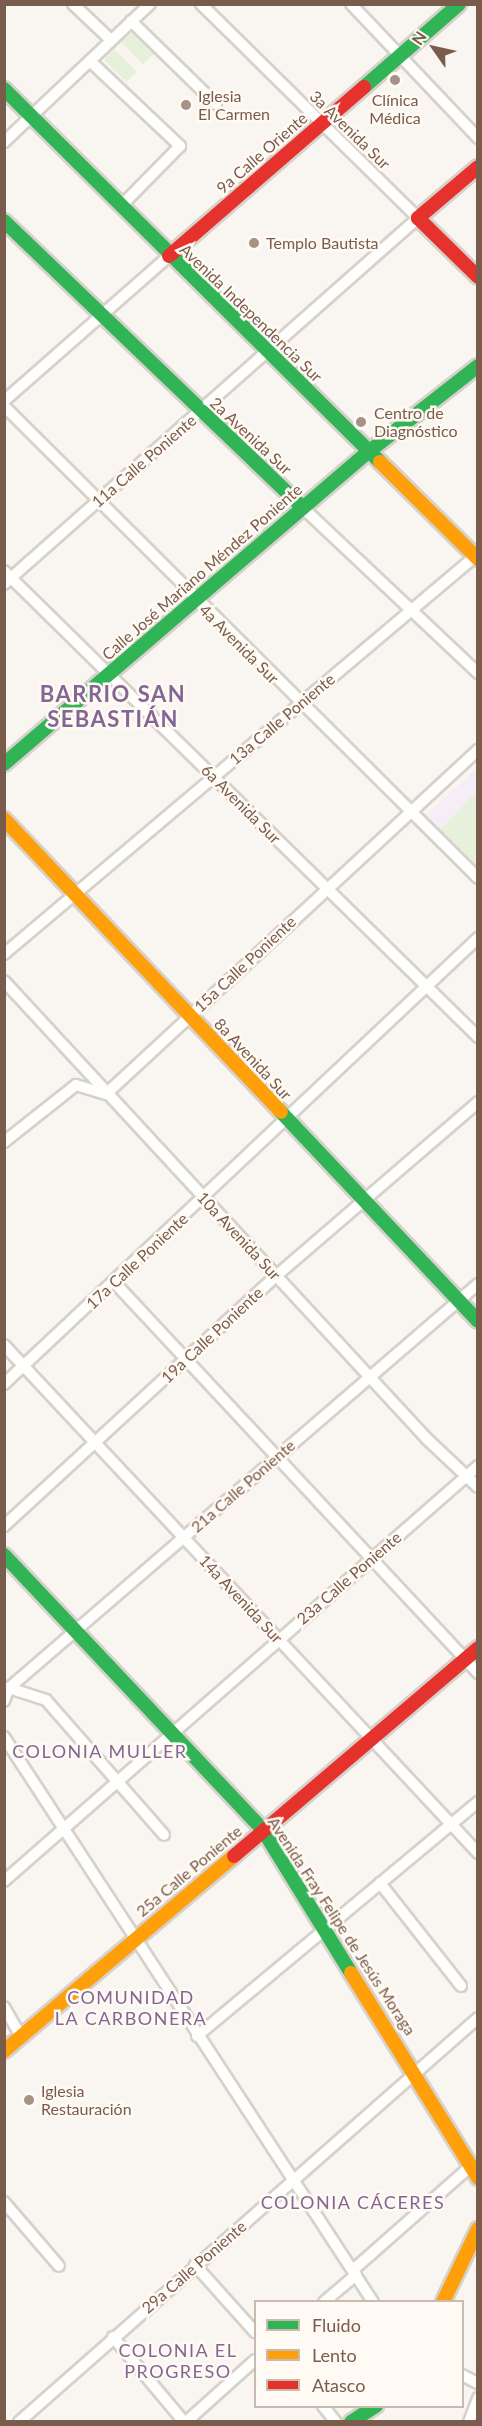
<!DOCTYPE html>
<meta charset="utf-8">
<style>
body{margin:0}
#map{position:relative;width:482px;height:2426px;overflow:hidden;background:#f9f5f0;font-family:Lato,sans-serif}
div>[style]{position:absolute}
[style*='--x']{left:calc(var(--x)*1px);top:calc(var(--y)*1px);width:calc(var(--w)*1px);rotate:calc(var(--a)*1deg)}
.education>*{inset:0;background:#f6eef6}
.green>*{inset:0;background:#e7f0db}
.roads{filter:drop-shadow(2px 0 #d7d1cb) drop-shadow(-2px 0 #d7d1cb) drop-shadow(0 2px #d7d1cb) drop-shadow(0 -2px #d7d1cb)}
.street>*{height:10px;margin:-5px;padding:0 5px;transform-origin:5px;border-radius:5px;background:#fefefd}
.fast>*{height:14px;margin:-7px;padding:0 7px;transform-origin:7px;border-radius:7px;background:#30b455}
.slow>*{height:14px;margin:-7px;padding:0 7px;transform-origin:7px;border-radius:7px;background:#ff9f0a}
.jam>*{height:14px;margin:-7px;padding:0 7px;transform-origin:7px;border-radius:7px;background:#e5322d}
.dots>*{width:16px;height:16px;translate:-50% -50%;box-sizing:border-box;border:3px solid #fffaf3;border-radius:50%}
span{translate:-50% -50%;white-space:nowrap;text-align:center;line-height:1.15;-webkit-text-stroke:5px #fffaf3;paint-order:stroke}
.poi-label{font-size:16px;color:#7a5c4d}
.left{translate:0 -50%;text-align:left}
.street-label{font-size:16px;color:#7a5c4d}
.neighbourhood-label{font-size:18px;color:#846695;letter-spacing:1.5px}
.district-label{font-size:22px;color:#846695;font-weight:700;letter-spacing:1.5px}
.frame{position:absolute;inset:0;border:6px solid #7a5c4d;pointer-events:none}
.legend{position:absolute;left:254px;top:2300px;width:210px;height:108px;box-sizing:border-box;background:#fffaf3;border:2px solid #cabbb1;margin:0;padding:8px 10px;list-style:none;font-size:18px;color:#7a5c4d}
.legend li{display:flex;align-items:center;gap:12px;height:30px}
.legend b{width:30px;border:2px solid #cabbb1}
.north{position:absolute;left:404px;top:18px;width:60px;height:60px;-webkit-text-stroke:4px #fffaf3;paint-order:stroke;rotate:304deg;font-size:16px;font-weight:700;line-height:24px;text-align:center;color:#7a5c4d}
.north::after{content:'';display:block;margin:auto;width:21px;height:27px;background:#7a5c4d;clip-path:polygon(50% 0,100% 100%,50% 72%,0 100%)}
</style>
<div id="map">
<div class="education">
<div style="clip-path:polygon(477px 768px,477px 874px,423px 818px)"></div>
</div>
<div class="green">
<div style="clip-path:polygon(132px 33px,154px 54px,143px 64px,121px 42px)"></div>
<div style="clip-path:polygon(114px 49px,137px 72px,126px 82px,104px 60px)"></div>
<div style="clip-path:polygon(477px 791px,477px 867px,439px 831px)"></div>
</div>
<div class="roads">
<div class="street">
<div style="--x:73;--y:4;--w:52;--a:43.5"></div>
<div style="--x:351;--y:4;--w:185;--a:46.5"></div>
<div style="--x:131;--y:21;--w:119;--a:44.3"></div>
<div style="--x:90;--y:61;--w:124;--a:43.4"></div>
<div style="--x:180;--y:146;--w:83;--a:134.5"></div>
<div style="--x:4;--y:142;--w:201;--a:-43.4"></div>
<div style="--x:4;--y:401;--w:220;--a:-41.3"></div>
<div style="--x:4;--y:406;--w:669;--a:44.88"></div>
<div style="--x:303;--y:508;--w:241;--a:43.3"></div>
<div style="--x:4;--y:571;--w:665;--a:44.51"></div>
<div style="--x:4;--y:584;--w:553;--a:-41.48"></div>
<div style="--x:418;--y:218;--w:305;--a:-135.4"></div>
<div style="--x:4;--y:954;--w:620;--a:-40.16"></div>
<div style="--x:4;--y:981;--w:623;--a:47.28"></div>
<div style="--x:427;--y:1439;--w:70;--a:43.3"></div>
<div style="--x:4;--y:1142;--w:92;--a:-38.4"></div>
<div style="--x:76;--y:1085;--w:31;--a:17"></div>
<div style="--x:106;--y:1094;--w:507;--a:-42.76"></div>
<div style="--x:115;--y:1283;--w:533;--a:47.05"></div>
<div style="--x:4;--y:1345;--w:695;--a:46.98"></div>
<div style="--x:4;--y:1384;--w:651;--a:-43.26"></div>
<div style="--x:4;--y:1526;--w:369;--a:-42.6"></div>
<div style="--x:276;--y:1276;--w:267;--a:-40.7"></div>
<div style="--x:9;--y:1688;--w:619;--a:-40.74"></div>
<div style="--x:9;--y:1688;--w:39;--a:18"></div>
<div style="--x:46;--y:1700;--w:179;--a:48.8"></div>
<div style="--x:4;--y:1701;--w:14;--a:-69"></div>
<div style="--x:4;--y:1737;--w:675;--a:56.85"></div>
<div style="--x:4;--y:1881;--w:630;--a:-41.2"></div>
<div style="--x:380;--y:1883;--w:131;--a:51.8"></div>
<div style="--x:4;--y:2007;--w:34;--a:60"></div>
<div style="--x:197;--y:2036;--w:366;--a:-39.8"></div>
<div style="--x:4;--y:2202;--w:84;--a:49.3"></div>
<div style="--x:195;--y:2265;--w:90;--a:48.2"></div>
<div style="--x:353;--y:2270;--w:156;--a:-41.4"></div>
<div style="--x:324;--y:2302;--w:42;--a:-40.2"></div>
<div style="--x:113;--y:2337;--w:111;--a:50.1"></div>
<div style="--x:462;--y:2375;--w:18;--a:27"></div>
<div style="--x:323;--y:2406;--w:21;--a:51"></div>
<div style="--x:19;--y:2422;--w:611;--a:-41.35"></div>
<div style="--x:186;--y:2422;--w:93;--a:-41.9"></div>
<div style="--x:469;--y:2422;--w:26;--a:-69"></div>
</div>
<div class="fast">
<div style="--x:364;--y:87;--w:126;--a:-41.1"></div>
<div style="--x:4;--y:89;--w:530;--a:44.77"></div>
<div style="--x:4;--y:221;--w:414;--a:43.8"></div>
<div style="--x:4;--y:764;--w:478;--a:-40.6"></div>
<div style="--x:367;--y:453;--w:141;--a:-38.1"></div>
<div style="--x:281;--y:1112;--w:287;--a:46.7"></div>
<div style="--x:4;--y:1555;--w:378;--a:46.7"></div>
<div style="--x:263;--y:1830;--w:168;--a:58.4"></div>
<div style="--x:351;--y:2422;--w:30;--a:-33"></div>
</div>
<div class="slow">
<div style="--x:380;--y:462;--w:138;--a:44.7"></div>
<div style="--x:4;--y:819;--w:403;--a:46.6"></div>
<div style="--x:351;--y:1973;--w:241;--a:58.2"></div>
<div style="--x:4;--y:2051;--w:302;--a:-40.3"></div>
<div style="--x:443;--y:2302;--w:81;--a:-64.4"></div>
</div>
<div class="jam">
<div style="--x:478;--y:167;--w:79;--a:139.6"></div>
<div style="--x:418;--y:218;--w:84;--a:44.5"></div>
<div style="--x:169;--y:256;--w:258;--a:-40.9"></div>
<div style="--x:234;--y:1856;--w:321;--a:-40.4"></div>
</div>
</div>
<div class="dots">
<div style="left:395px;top:80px;background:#a69286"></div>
<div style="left:186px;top:105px;background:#a69286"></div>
<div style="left:254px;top:243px;background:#a69286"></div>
<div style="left:361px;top:422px;background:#a69286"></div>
<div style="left:29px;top:2100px;background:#a69286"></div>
</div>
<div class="poi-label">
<span class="left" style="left:198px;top:105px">Iglesia<br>El Carmen</span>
<span style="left:395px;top:109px">Clínica<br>Médica</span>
<span class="left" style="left:266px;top:243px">Templo Bautista</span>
<span class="left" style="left:374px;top:422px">Centro de<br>Diagnóstico</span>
<span class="left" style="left:41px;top:2100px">Iglesia<br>Restauración</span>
</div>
<div class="street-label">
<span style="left:350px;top:130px;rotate:44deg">3a Avenida Sur</span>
<span style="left:262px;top:153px;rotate:-41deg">9a Calle Oriente</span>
<span style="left:251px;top:313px;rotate:44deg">Avenida Independencia Sur</span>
<span style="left:251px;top:436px;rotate:43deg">2a Avenida Sur</span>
<span style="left:144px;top:461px;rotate:-41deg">11a Calle Poniente</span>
<span style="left:202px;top:572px;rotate:-41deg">Calle José Mariano Méndez Poniente</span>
<span style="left:239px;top:644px;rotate:45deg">4a Avenida Sur</span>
<span style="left:282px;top:719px;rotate:-40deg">13a Calle Poniente</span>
<span style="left:241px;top:804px;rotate:45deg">6a Avenida Sur</span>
<span style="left:245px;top:964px;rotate:-43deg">15a Calle Poniente</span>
<span style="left:253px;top:1059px;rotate:47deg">8a Avenida Sur</span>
<span style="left:239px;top:1236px;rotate:47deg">10a Avenida Sur</span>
<span style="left:137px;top:1261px;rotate:-43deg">17a Calle Poniente</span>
<span style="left:212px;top:1335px;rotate:-43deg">19a Calle Poniente</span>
<span style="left:243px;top:1486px;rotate:-41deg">21a Calle Poniente</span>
<span style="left:349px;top:1578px;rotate:-41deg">23a Calle Poniente</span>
<span style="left:241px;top:1599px;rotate:47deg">14a Avenida Sur</span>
<span style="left:189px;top:1871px;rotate:-40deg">25a Calle Poniente</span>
<span style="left:342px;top:1926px;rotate:57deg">Avenida Fray Felipe de Jesús Moraga</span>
<span style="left:194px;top:2267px;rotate:-41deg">29a Calle Poniente</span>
</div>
<div class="neighbourhood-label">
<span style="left:100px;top:1751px">COLONIA MULLER</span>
<span style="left:131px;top:2008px">COMUNIDAD<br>LA CARBONERA</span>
<span style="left:353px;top:2202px">COLONIA CÁCERES</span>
<span style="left:178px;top:2361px">COLONIA EL<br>PROGRESO</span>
</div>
<div class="district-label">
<span style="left:113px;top:706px">BARRIO SAN<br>SEBASTIÁN</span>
</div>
<div class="frame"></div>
<ul class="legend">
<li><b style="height:8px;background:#30b455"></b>Fluido</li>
<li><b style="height:8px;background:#ff9f0a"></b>Lento</li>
<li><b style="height:8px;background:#e5322d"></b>Atasco</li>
</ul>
<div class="north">N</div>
</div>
